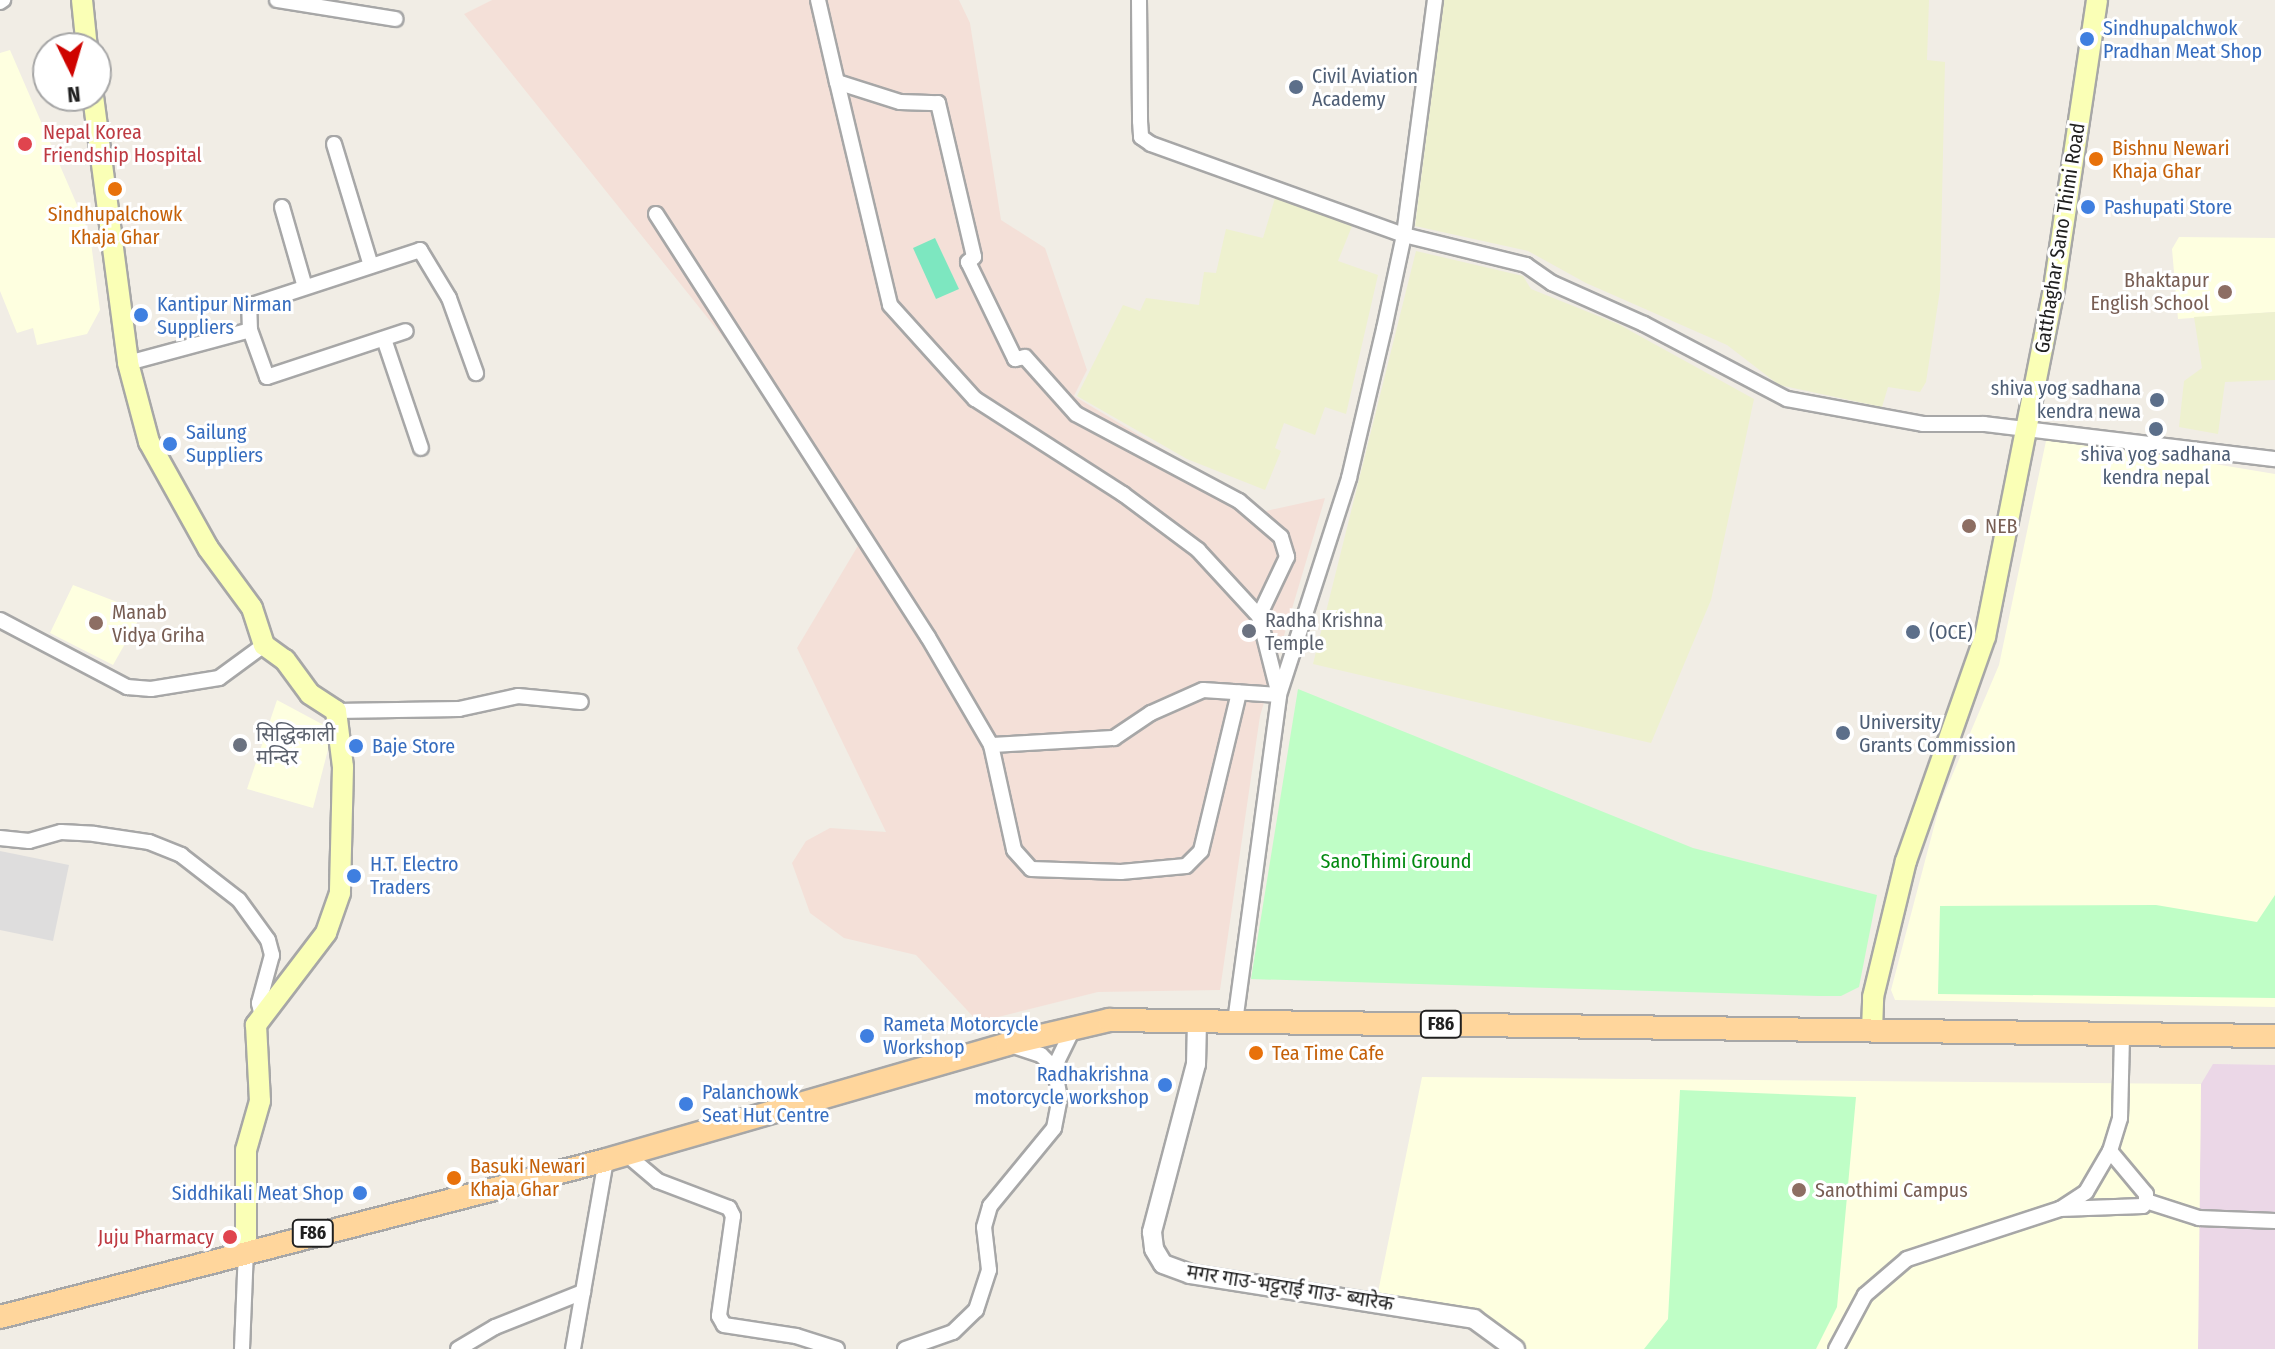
<!DOCTYPE html>
<meta charset="utf-8">
<style>
body{margin:0}
#map{position:relative;width:2275px;height:1349px;overflow:hidden;background:#f1ede5;font-family:"Fira Sans Condensed","Noto Sans Devanagari",sans-serif}
div>[style]{position:absolute}
[style*='--x']{left:calc(var(--x)*1px);top:calc(var(--y)*1px);width:calc(var(--w)*1px);rotate:calc(var(--a)*1deg)}
.residential>*{inset:0;background:#dedddd}
.industrial>*{inset:0;background:#ebd7e7}
.education>*{inset:0;background:#feffe0}
.military>*{inset:0;background:#f4e0d8}
.farmland>*{inset:0;background:#eef1cf}
.park>*{inset:0;background:#bffec6}
.pitch>*{inset:0;background:#7de7c0}
.roads{filter:drop-shadow(2px 0 #a7a7a7) drop-shadow(-2px 0 #a7a7a7) drop-shadow(0 2px #a7a7a7) drop-shadow(0 -2px #a7a7a7)}
.minor>*{height:14px;margin:-7px;padding:0 7px;transform-origin:7px;border-radius:7px;background:#fff}
.tertiary>*{height:18px;margin:-9px;padding:0 9px;transform-origin:9px;border-radius:9px;background:#fff}
.secondary>*{height:20px;margin:-10px;padding:0 10px;transform-origin:10px;border-radius:10px;background:#faffb6}
.primary>*{height:22px;margin:-11px;padding:0 11px;transform-origin:11px;border-radius:11px;background:#ffd69c}
.dots>*{width:22px;height:22px;translate:-50% -50%;box-sizing:border-box;border:4px solid #fff;border-radius:50%}
span{translate:-50% -50%;white-space:nowrap;text-align:center;line-height:1.15;-webkit-text-stroke:6px #fff;paint-order:stroke}
.shield-label span{padding:2px 6px;background:#fff;border:2px solid;border-radius:6px;-webkit-text-stroke-width:0}
.shield-label{font-size:18px;color:#202020;font-weight:700}
.shop-label{font-size:20px;color:#366cbe}
.left{translate:0 -50%;text-align:left}
.right{translate:-100% -50%;text-align:right}
.service-label{font-size:20px;color:#4e5e75}
.health-label{font-size:20px;color:#be3a42}
.food-label{font-size:20px;color:#c56008}
.street-label{font-size:20px;color:#202020}
.education-label{font-size:20px;color:#785e54}
.worship-label{font-size:20px;color:#5b616d}
.park-label{font-size:20px;color:#028a10}
.north{position:absolute;left:32px;top:32px;width:80px;height:80px;box-sizing:border-box;background:#fff;border:2px solid #a6a6a6;border-radius:50%;rotate:175deg;font-size:22px;font-weight:700;line-height:32px;text-align:center;color:#202020}
.north::after{content:'';display:block;margin:auto;width:28px;height:36px;background:#cf0400;clip-path:polygon(50% 0,100% 100%,50% 72%,0 100%)}
</style>
<div id="map">
<div class="residential">
<div style="clip-path:polygon(0 851px,69px 865px,53px 941px,0 930px)"></div>
</div>
<div class="industrial">
<div style="clip-path:polygon(2213px 1064px,2275px 1065px,2275px 1349px,2198px 1349px,2201px 1084px)"></div>
</div>
<div class="education">
<div style="clip-path:polygon(10px 50px,90px 235px,100px 310px,87px 334px,37px 345px,33px 328px,17px 333px,0 291px,0 53px)"></div>
<div style="clip-path:polygon(2179px 237px,2275px 238px,2275px 312px,2178px 319px,2172px 249px)"></div>
<div style="clip-path:polygon(2047px 436px,2275px 474px,2275px 1007px,1895px 1000px,1891px 990px,1940px 804px,1999px 665px)"></div>
<div style="clip-path:polygon(73px 585px,143px 612px,113px 665px,50px 633px)"></div>
<div style="clip-path:polygon(277px 700px,333px 730px,313px 808px,247px 789px)"></div>
<div style="clip-path:polygon(1422px 1077px,2201px 1084px,2198px 1349px,1520px 1349px,1496px 1329px,1377px 1297px)"></div>
</div>
<div class="military">
<div style="clip-path:polygon(492px 0,959px 0,970px 23px,1001px 220px,1045px 248px,1087px 370px,1074px 396px,1266px 511px,1325px 498px,1260px 716px,1220px 990px,1098px 992px,978px 1022px,916px 955px,844px 938px,810px 913px,792px 863px,806px 841px,830px 828px,886px 832px,797px 648px,862px 539px,743px 362px,464px 14px)"></div>
</div>
<div class="farmland">
<div style="clip-path:polygon(1444px 0,1929px 0,1927px 60px,1945px 62px,1940px 290px,1926px 382px,1920px 392px,1888px 387px,1882px 407px,1779px 385px,1727px 345px,1586px 283px,1528px 251px,1415px 226px)"></div>
<div style="clip-path:polygon(1282px 197px,1354px 221px,1338px 261px,1378px 275px,1346px 414px,1325px 407px,1315px 435px,1284px 423px,1275px 448px,1281px 451px,1265px 490px,1187px 459px,1077px 396px,1123px 305px,1140px 311px,1146px 298px,1199px 305px,1204px 272px,1216px 273px,1226px 229px,1263px 238px,1275px 198px)"></div>
<div style="clip-path:polygon(1416px 251px,1523px 276px,1531px 289px,1618px 324px,1754px 399px,1711px 600px,1651px 743px,1313px 664px)"></div>
<div style="clip-path:polygon(2275px 312px,2275px 380px,2225px 382px,2218px 434px,2179px 427px,2184px 381px,2202px 368px,2194px 317px)"></div>
</div>
<div class="park">
<div style="clip-path:polygon(1298px 689px,1693px 848px,1877px 895px,1859px 987px,1841px 996px,1818px 996px,1251px 979px)"></div>
<div style="clip-path:polygon(2275px 815px,2275px 998px,1938px 994px,1940px 906px,2156px 905px,2257px 922px,2275px 895px)"></div>
<div style="clip-path:polygon(1680px 1090px,1856px 1097px,1837px 1307px,1816px 1349px,1644px 1349px,1668px 1319px)"></div>
</div>
<div class="pitch">
<div style="clip-path:polygon(935px 238px,959px 289px,936px 299px,913px 248px)"></div>
</div>
<div class="roads">
<div class="minor">
<div style="--x:277;--y:0;--w:120;--a:9.1"></div>
<div style="--x:818;--y:0;--w:84;--a:77"></div>
<div style="--x:837;--y:82;--w:66;--a:17.6"></div>
<div style="--x:900;--y:102;--w:38;--a:2"></div>
<div style="--x:938;--y:103;--w:158;--a:76.8"></div>
<div style="--x:974;--y:257;--w:8;--a:140"></div>
<div style="--x:968;--y:262;--w:108;--a:64.1"></div>
<div style="--x:1015;--y:359;--w:10;--a:-11"></div>
<div style="--x:1025;--y:357;--w:76;--a:48.2"></div>
<div style="--x:1076;--y:414;--w:185;--a:28.1"></div>
<div style="--x:1239;--y:501;--w:55;--a:40.6"></div>
<div style="--x:1281;--y:537;--w:21;--a:73"></div>
<div style="--x:1287;--y:557;--w:65;--a:115.4"></div>
<div style="--x:1259;--y:616;--w:81;--a:75.8"></div>
<div style="--x:1279;--y:695;--w:76;--a:-176.2"></div>
<div style="--x:1203;--y:690;--w:57;--a:156.1"></div>
<div style="--x:1151;--y:713;--w:45;--a:146"></div>
<div style="--x:1114;--y:738;--w:123;--a:176.7"></div>
<div style="--x:1139;--y:0;--w:121;--a:89.5"></div>
<div style="--x:1140;--y:121;--w:16;--a:86"></div>
<div style="--x:1141;--y:137;--w:12;--a:35"></div>
<div style="--x:1151;--y:144;--w:269;--a:19.8"></div>
<div style="--x:1404;--y:235;--w:126;--a:13.8"></div>
<div style="--x:1526;--y:265;--w:32;--a:35"></div>
<div style="--x:1552;--y:283;--w:101;--a:24"></div>
<div style="--x:1644;--y:324;--w:161;--a:27.7"></div>
<div style="--x:1787;--y:399;--w:138;--a:10.4"></div>
<div style="--x:1923;--y:424;--w:61;--a:0"></div>
<div style="--x:1984;--y:424;--w:293;--a:6.9"></div>
<div style="--x:0;--y:2;--w:4;--a:-34"></div>
<div style="--x:837;--y:82;--w:229;--a:76.6"></div>
<div style="--x:890;--y:305;--w:127;--a:47.9"></div>
<div style="--x:975;--y:399;--w:176;--a:32.7"></div>
<div style="--x:1123;--y:494;--w:94;--a:36.7"></div>
<div style="--x:1198;--y:550;--w:90;--a:47.3"></div>
<div style="--x:334;--y:144;--w:127;--a:73.1"></div>
<div style="--x:282;--y:207;--w:83;--a:74"></div>
<div style="--x:656;--y:214;--w:503;--a:57.26"></div>
<div style="--x:928;--y:637;--w:125;--a:59.7"></div>
<div style="--x:991;--y:745;--w:107;--a:77.6"></div>
<div style="--x:1014;--y:850;--w:25;--a:48"></div>
<div style="--x:1031;--y:869;--w:90;--a:1.9"></div>
<div style="--x:1121;--y:872;--w:65;--a:-5.3"></div>
<div style="--x:1186;--y:866;--w:21;--a:-45"></div>
<div style="--x:1201;--y:851;--w:163;--a:-76.5"></div>
<div style="--x:250;--y:330;--w:24;--a:-92"></div>
<div style="--x:249;--y:306;--w:180;--a:-18.1"></div>
<div style="--x:420;--y:250;--w:56;--a:58.9"></div>
<div style="--x:449;--y:298;--w:80;--a:70.2"></div>
<div style="--x:384;--y:339;--w:115;--a:71.3"></div>
<div style="--x:128;--y:363;--w:126;--a:-15.1"></div>
<div style="--x:250;--y:330;--w:50;--a:70.1"></div>
<div style="--x:267;--y:377;--w:146;--a:-18.3"></div>
<div style="--x:0;--y:620;--w:144;--a:27.8"></div>
<div style="--x:127;--y:687;--w:24;--a:5"></div>
<div style="--x:151;--y:689;--w:69;--a:-9.2"></div>
<div style="--x:219;--y:678;--w:56;--a:-36.3"></div>
<div style="--x:336;--y:711;--w:123;--a:-0.9"></div>
<div style="--x:459;--y:709;--w:60;--a:-12.4"></div>
<div style="--x:518;--y:696;--w:63;--a:5.4"></div>
<div style="--x:0;--y:838;--w:29;--a:6"></div>
<div style="--x:29;--y:841;--w:33;--a:-16"></div>
<div style="--x:61;--y:832;--w:33;--a:3"></div>
<div style="--x:94;--y:834;--w:56;--a:8.3"></div>
<div style="--x:149;--y:842;--w:35;--a:22"></div>
<div style="--x:181;--y:855;--w:73;--a:37.8"></div>
<div style="--x:239;--y:900;--w:49;--a:54.1"></div>
<div style="--x:268;--y:940;--w:16;--a:75"></div>
<div style="--x:272;--y:955;--w:50;--a:105.2"></div>
<div style="--x:259;--y:1003;--w:14;--a:78"></div>
<div style="--x:1235;--y:1022;--w:330;--a:-82.3"></div>
<div style="--x:1279;--y:695;--w:228;--a:-72.1"></div>
<div style="--x:1349;--y:478;--w:153;--a:-76.8"></div>
<div style="--x:1384;--y:329;--w:96;--a:-78"></div>
<div style="--x:1404;--y:235;--w:237;--a:-82.5"></div>
<div style="--x:1054;--y:1068;--w:43;--a:-64"></div>
<div style="--x:2110;--y:1151;--w:56;--a:50.1"></div>
<div style="--x:2146;--y:1194;--w:7;--a:90"></div>
<div style="--x:626;--y:1154;--w:42;--a:40.2"></div>
<div style="--x:658;--y:1181;--w:76;--a:20.8"></div>
<div style="--x:729;--y:1208;--w:9;--a:63"></div>
<div style="--x:733;--y:1216;--w:101;--a:98"></div>
<div style="--x:719;--y:1316;--w:10;--a:61"></div>
<div style="--x:724;--y:1325;--w:73;--a:8.7"></div>
<div style="--x:796;--y:1336;--w:43;--a:17.6"></div>
<div style="--x:2060;--y:1209;--w:83;--a:-2.1"></div>
<div style="--x:2143;--y:1206;--w:6;--a:-59"></div>
<div style="--x:2146;--y:1201;--w:56;--a:17.8"></div>
<div style="--x:2199;--y:1218;--w:76;--a:2.3"></div>
<div style="--x:242;--y:1349;--w:99;--a:-87.7"></div>
<div style="--x:458;--y:1349;--w:43;--a:-30.7"></div>
<div style="--x:495;--y:1327;--w:95;--a:-21.7"></div>
<div style="--x:573;--y:1349;--w:192;--a:-80.1"></div>
<div style="--x:905;--y:1349;--w:51;--a:-19.5"></div>
<div style="--x:953;--y:1332;--w:32;--a:-44"></div>
<div style="--x:976;--y:1310;--w:42;--a:-72"></div>
<div style="--x:989;--y:1270;--w:43;--a:-96.6"></div>
<div style="--x:984;--y:1227;--w:22;--a:-74"></div>
<div style="--x:990;--y:1206;--w:101;--a:-50.6"></div>
<div style="--x:1054;--y:1128;--w:31;--a:-79"></div>
<div style="--x:1060;--y:1098;--w:31;--a:-101"></div>
<div style="--x:1054;--y:1068;--w:18;--a:-135"></div>
<div style="--x:1041;--y:1055;--w:32;--a:-162"></div>
<div style="--x:1836;--y:1349;--w:61;--a:-61.8"></div>
<div style="--x:1865;--y:1295;--w:55;--a:-40.6"></div>
<div style="--x:1907;--y:1259;--w:161;--a:-18.1"></div>
<div style="--x:2060;--y:1209;--w:31;--a:-33"></div>
<div style="--x:2086;--y:1192;--w:48;--a:-59.7"></div>
<div style="--x:2110;--y:1151;--w:34;--a:-73"></div>
<div style="--x:2120;--y:1118;--w:83;--a:-88.6"></div>
</div>
<div class="tertiary">
<div style="--x:1197;--y:1021;--w:43;--a:91.3"></div>
<div style="--x:1196;--y:1064;--w:174;--a:104.7"></div>
<div style="--x:1152;--y:1232;--w:17;--a:83"></div>
<div style="--x:1154;--y:1249;--w:17;--a:59"></div>
<div style="--x:1163;--y:1264;--w:29;--a:20"></div>
<div style="--x:1190;--y:1274;--w:288;--a:9"></div>
<div style="--x:1474;--y:1319;--w:51;--a:36.2"></div>
</div>
<div class="secondary">
<div style="--x:82;--y:0;--w:48;--a:84.1"></div>
<div style="--x:93;--y:96;--w:269;--a:82.5"></div>
<div style="--x:128;--y:363;--w:82;--a:75.1"></div>
<div style="--x:149;--y:442;--w:121;--a:60.9"></div>
<div style="--x:208;--y:548;--w:74;--a:53.7"></div>
<div style="--x:252;--y:608;--w:39;--a:72"></div>
<div style="--x:264;--y:645;--w:26;--a:36"></div>
<div style="--x:285;--y:660;--w:42;--a:53.7"></div>
<div style="--x:310;--y:694;--w:31;--a:33"></div>
<div style="--x:336;--y:711;--w:56;--a:82.9"></div>
<div style="--x:343;--y:767;--w:126;--a:91.4"></div>
<div style="--x:340;--y:893;--w:42;--a:109.3"></div>
<div style="--x:326;--y:933;--w:116;--a:127.3"></div>
<div style="--x:256;--y:1025;--w:76;--a:87"></div>
<div style="--x:260;--y:1101;--w:51;--a:105.9"></div>
<div style="--x:246;--y:1150;--w:100;--a:90"></div>
<div style="--x:1872;--y:1031;--w:34;--a:-88"></div>
<div style="--x:1873;--y:997;--w:140;--a:-76.4"></div>
<div style="--x:1906;--y:861;--w:238;--a:-70.6"></div>
<div style="--x:1985;--y:637;--w:356;--a:-78.8"></div>
<div style="--x:2054;--y:288;--w:291;--a:-81.5"></div>
</div>
<div class="primary">
<div style="--x:0;--y:1317;--w:626;--a:-14.52"></div>
<div style="--x:606;--y:1160;--w:417;--a:-16.1"></div>
<div style="--x:1007;--y:1044;--w:105;--a:-13.2"></div>
<div style="--x:1109;--y:1020;--w:1166;--a:0.79"></div>
</div>
</div>
<div class="dots">
<div style="left:2087px;top:39px;background:#3f7fe0"></div>
<div style="left:1296px;top:87px;background:#5c6f8a"></div>
<div style="left:25px;top:144px;background:#e0444e"></div>
<div style="left:2096px;top:159px;background:#e8710a"></div>
<div style="left:115px;top:189px;background:#e8710a"></div>
<div style="left:2088px;top:207px;background:#3f7fe0"></div>
<div style="left:2225px;top:292px;background:#8d6e63"></div>
<div style="left:141px;top:315px;background:#3f7fe0"></div>
<div style="left:2157px;top:400px;background:#5c6f8a"></div>
<div style="left:2156px;top:429px;background:#5c6f8a"></div>
<div style="left:170px;top:444px;background:#3f7fe0"></div>
<div style="left:1969px;top:526px;background:#8d6e63"></div>
<div style="left:96px;top:623px;background:#8d6e63"></div>
<div style="left:1249px;top:631px;background:#6b7280"></div>
<div style="left:1913px;top:632px;background:#5c6f8a"></div>
<div style="left:1843px;top:733px;background:#5c6f8a"></div>
<div style="left:240px;top:745px;background:#6b7280"></div>
<div style="left:356px;top:746px;background:#3f7fe0"></div>
<div style="left:354px;top:876px;background:#3f7fe0"></div>
<div style="left:867px;top:1036px;background:#3f7fe0"></div>
<div style="left:1256px;top:1053px;background:#e8710a"></div>
<div style="left:1165px;top:1085px;background:#3f7fe0"></div>
<div style="left:686px;top:1104px;background:#3f7fe0"></div>
<div style="left:454px;top:1178px;background:#e8710a"></div>
<div style="left:1799px;top:1190px;background:#8d6e63"></div>
<div style="left:360px;top:1193px;background:#3f7fe0"></div>
<div style="left:230px;top:1237px;background:#e0444e"></div>
</div>
<div class="shield-label">
<span style="left:1441px;top:1024px">F86</span>
<span style="left:313px;top:1233px">F86</span>
</div>
<div class="shop-label">
<span class="left" style="left:2103px;top:40px">Sindhupalchwok<br>Pradhan Meat Shop</span>
<span class="left" style="left:2104px;top:207px">Pashupati Store</span>
<span class="left" style="left:157px;top:316px">Kantipur Nirman<br>Suppliers</span>
<span class="left" style="left:186px;top:444px">Sailung<br>Suppliers</span>
<span class="left" style="left:372px;top:746px">Baje Store</span>
<span class="left" style="left:370px;top:876px">H.T. Electro<br>Traders</span>
<span class="left" style="left:883px;top:1036px">Rameta Motorcycle<br>Workshop</span>
<span class="right" style="left:1149px;top:1086px">Radhakrishna<br>motorcycle workshop</span>
<span class="left" style="left:702px;top:1104px">Palanchowk<br>Seat Hut Centre</span>
<span class="right" style="left:344px;top:1193px">Siddhikali Meat Shop</span>
</div>
<div class="service-label">
<span class="left" style="left:1312px;top:88px">Civil Aviation<br>Academy</span>
<span class="right" style="left:2141px;top:400px">shiva yog sadhana<br>kendra newa</span>
<span style="left:2156px;top:466px">shiva yog sadhana<br>kendra nepal</span>
<span class="left" style="left:1929px;top:632px">(OCE)</span>
<span class="left" style="left:1859px;top:734px">University<br>Grants Commission</span>
</div>
<div class="health-label">
<span class="left" style="left:43px;top:144px">Nepal Korea<br>Friendship Hospital</span>
<span class="right" style="left:214px;top:1237px">Juju Pharmacy</span>
</div>
<div class="food-label">
<span class="left" style="left:2112px;top:160px">Bishnu Newari<br>Khaja Ghar</span>
<span style="left:115px;top:226px">Sindhupalchowk<br>Khaja Ghar</span>
<span class="left" style="left:1272px;top:1053px">Tea Time Cafe</span>
<span class="left" style="left:470px;top:1178px">Basuki Newari<br>Khaja Ghar</span>
</div>
<div class="street-label">
<span style="left:2060px;top:238px;rotate:-81deg">Gatthaghar Sano Thimi Road</span>
<span style="left:1290px;top:1288px;rotate:9deg">मगर गाउ-भट्टराई गाउ- ब्यारेक</span>
</div>
<div class="education-label">
<span class="right" style="left:2209px;top:292px">Bhaktapur<br>English School</span>
<span class="left" style="left:1985px;top:526px">NEB</span>
<span class="left" style="left:112px;top:624px">Manab<br>Vidya Griha</span>
<span class="left" style="left:1815px;top:1190px">Sanothimi Campus</span>
</div>
<div class="worship-label">
<span class="left" style="left:1265px;top:632px">Radha Krishna<br>Temple</span>
<span class="left" style="left:256px;top:746px">सिद्धिकाली<br>मन्दिर</span>
</div>
<div class="park-label">
<span style="left:1396px;top:861px">SanoThimi Ground</span>
</div>
<div class="north">N</div>
</div>
